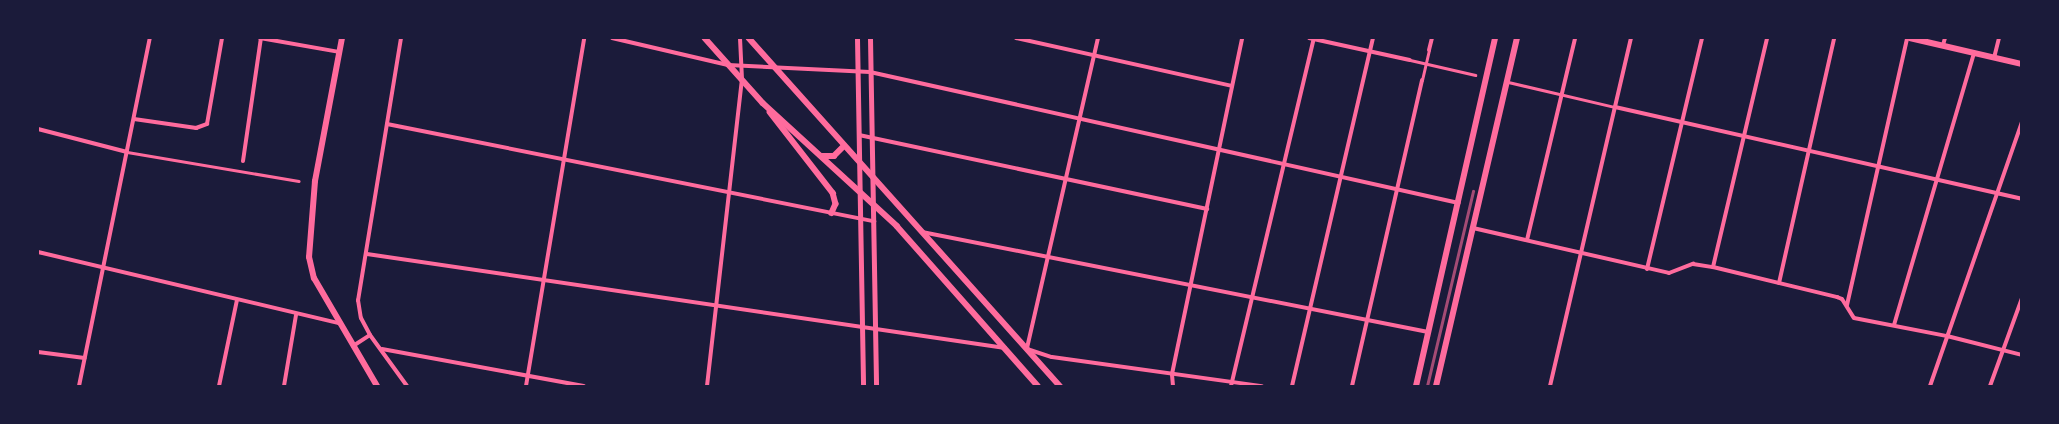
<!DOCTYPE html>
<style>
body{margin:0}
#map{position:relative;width:2059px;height:424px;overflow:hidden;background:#1b1b3a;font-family:Signika,sans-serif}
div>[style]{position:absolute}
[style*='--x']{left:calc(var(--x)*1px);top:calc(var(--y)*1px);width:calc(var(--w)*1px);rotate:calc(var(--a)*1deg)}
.pedestrian>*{height:3px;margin:-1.5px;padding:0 1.5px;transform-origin:1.5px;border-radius:1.5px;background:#ff6b9d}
.minor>*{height:4px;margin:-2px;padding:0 2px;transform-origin:2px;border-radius:2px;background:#ff6b9d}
.tertiary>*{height:5px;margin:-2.5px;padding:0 2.5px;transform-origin:2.5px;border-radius:2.5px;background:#ff6b9d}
.secondary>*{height:5.5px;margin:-2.75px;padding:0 2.75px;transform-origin:2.75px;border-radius:2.75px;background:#ff6b9d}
.primary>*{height:6px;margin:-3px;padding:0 3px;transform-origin:3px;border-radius:3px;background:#ff6b9d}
.rail>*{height:2.5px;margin:-1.25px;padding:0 1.25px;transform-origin:1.25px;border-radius:1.25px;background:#a44b75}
span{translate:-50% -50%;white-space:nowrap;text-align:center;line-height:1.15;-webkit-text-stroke:5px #1b1b3a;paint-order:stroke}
.frame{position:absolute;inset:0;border:39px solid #1b1b3a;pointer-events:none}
</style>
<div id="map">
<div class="pedestrian">
<div style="--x:1410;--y:60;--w:67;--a:13"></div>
<div style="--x:1422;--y:80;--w:31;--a:-77"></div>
<div style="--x:1508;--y:82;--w:110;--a:13.2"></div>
<div style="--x:127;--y:152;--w:174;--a:9.6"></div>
</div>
<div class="minor">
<div style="--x:260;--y:38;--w:80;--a:10"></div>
<div style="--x:401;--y:38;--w:266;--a:99.3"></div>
<div style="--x:358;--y:300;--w:18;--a:81"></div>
<div style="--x:361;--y:318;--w:19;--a:62"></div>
<div style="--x:370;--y:335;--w:63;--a:54"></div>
<div style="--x:612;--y:38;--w:119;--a:13.1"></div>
<div style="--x:728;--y:65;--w:142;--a:2.8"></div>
<div style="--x:870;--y:72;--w:603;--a:12.54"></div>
<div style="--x:1016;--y:38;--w:221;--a:12.5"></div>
<div style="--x:1098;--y:38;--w:319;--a:102.9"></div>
<div style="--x:1027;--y:349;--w:26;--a:18"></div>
<div style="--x:1052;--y:357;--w:212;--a:7.9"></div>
<div style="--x:1309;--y:38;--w:103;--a:12.3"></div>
<div style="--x:1943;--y:45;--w:7;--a:-74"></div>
<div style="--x:1429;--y:50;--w:12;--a:-76"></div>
<div style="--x:1994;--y:58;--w:21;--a:-76"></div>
<div style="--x:1615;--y:107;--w:417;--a:12.7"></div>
<div style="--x:134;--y:119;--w:63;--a:8.3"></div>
<div style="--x:196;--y:128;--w:12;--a:-20"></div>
<div style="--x:207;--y:124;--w:87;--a:-80.1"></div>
<div style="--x:387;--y:124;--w:497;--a:11.3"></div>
<div style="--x:38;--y:129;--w:92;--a:14.5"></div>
<div style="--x:859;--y:135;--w:356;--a:12"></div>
<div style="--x:243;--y:161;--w:124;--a:-81.7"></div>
<div style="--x:1473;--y:228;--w:201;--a:12.9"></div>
<div style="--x:1669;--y:273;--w:26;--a:-21"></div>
<div style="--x:1693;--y:264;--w:20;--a:9"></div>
<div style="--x:1713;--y:267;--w:128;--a:13.6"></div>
<div style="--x:1837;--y:297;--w:5;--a:22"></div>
<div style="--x:1842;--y:299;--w:22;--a:58"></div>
<div style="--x:1854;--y:318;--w:95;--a:11"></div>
<div style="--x:1947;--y:336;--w:77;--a:14.2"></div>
<div style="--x:922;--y:232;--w:516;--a:11.18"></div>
<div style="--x:1527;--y:240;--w:208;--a:-76.6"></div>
<div style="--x:38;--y:252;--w:308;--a:13.3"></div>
<div style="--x:367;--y:254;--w:645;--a:8.38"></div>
<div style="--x:1713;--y:267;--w:235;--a:-76.7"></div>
<div style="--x:1647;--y:269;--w:237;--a:-76.6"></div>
<div style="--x:1779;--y:283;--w:251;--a:-77.3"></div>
<div style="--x:1847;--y:305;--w:274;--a:-77.3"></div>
<div style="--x:1894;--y:325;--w:284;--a:-73.6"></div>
<div style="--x:353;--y:346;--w:20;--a:-33"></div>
<div style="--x:382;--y:349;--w:205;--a:10.4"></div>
<div style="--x:38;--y:352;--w:47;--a:7.3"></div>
<div style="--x:79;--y:386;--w:355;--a:-78.5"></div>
<div style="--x:219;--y:386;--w:88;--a:-78.2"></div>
<div style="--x:284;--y:386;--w:72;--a:-80.4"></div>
<div style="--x:526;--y:386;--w:353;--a:-80.5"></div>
<div style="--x:707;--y:386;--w:309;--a:-83.5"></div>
<div style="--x:742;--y:79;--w:41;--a:-92.8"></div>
<div style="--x:1173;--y:386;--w:12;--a:-95"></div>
<div style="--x:1172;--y:374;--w:343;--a:-78.2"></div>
<div style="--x:1231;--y:386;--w:358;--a:-76.6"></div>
<div style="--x:1292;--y:386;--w:357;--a:-76.9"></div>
<div style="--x:1352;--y:386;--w:314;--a:-77.1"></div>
<div style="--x:1550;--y:386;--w:357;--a:-76.9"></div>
<div style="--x:1930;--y:386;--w:280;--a:-70.8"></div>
<div style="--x:1990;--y:386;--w:94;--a:-70"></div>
</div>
<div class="tertiary">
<div style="--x:857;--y:38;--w:348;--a:89"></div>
<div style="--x:870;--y:38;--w:348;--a:89"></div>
</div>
<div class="secondary">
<div style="--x:705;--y:38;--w:87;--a:48.3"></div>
<div style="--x:763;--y:103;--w:182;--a:42.5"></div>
<div style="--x:897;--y:226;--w:213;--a:48.6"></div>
<div style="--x:749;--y:38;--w:467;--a:48.2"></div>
<div style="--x:1910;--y:38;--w:115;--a:13.1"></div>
<div style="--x:770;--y:112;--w:103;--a:52.1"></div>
<div style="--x:833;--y:193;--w:11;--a:75"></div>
<div style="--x:836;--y:204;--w:10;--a:114"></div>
<div style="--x:822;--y:156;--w:12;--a:0"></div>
<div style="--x:834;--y:156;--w:14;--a:-45"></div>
</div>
<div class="primary">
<div style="--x:342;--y:38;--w:146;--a:100.7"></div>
<div style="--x:315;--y:181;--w:76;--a:94.5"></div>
<div style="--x:309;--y:257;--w:22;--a:77"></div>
<div style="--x:314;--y:278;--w:125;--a:59.7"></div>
<div style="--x:1416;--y:386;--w:357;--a:-77.2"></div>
<div style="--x:1436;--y:386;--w:357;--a:-76.9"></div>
</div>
<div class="rail">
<div style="--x:1427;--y:386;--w:200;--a:-76.7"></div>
</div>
<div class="frame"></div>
</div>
